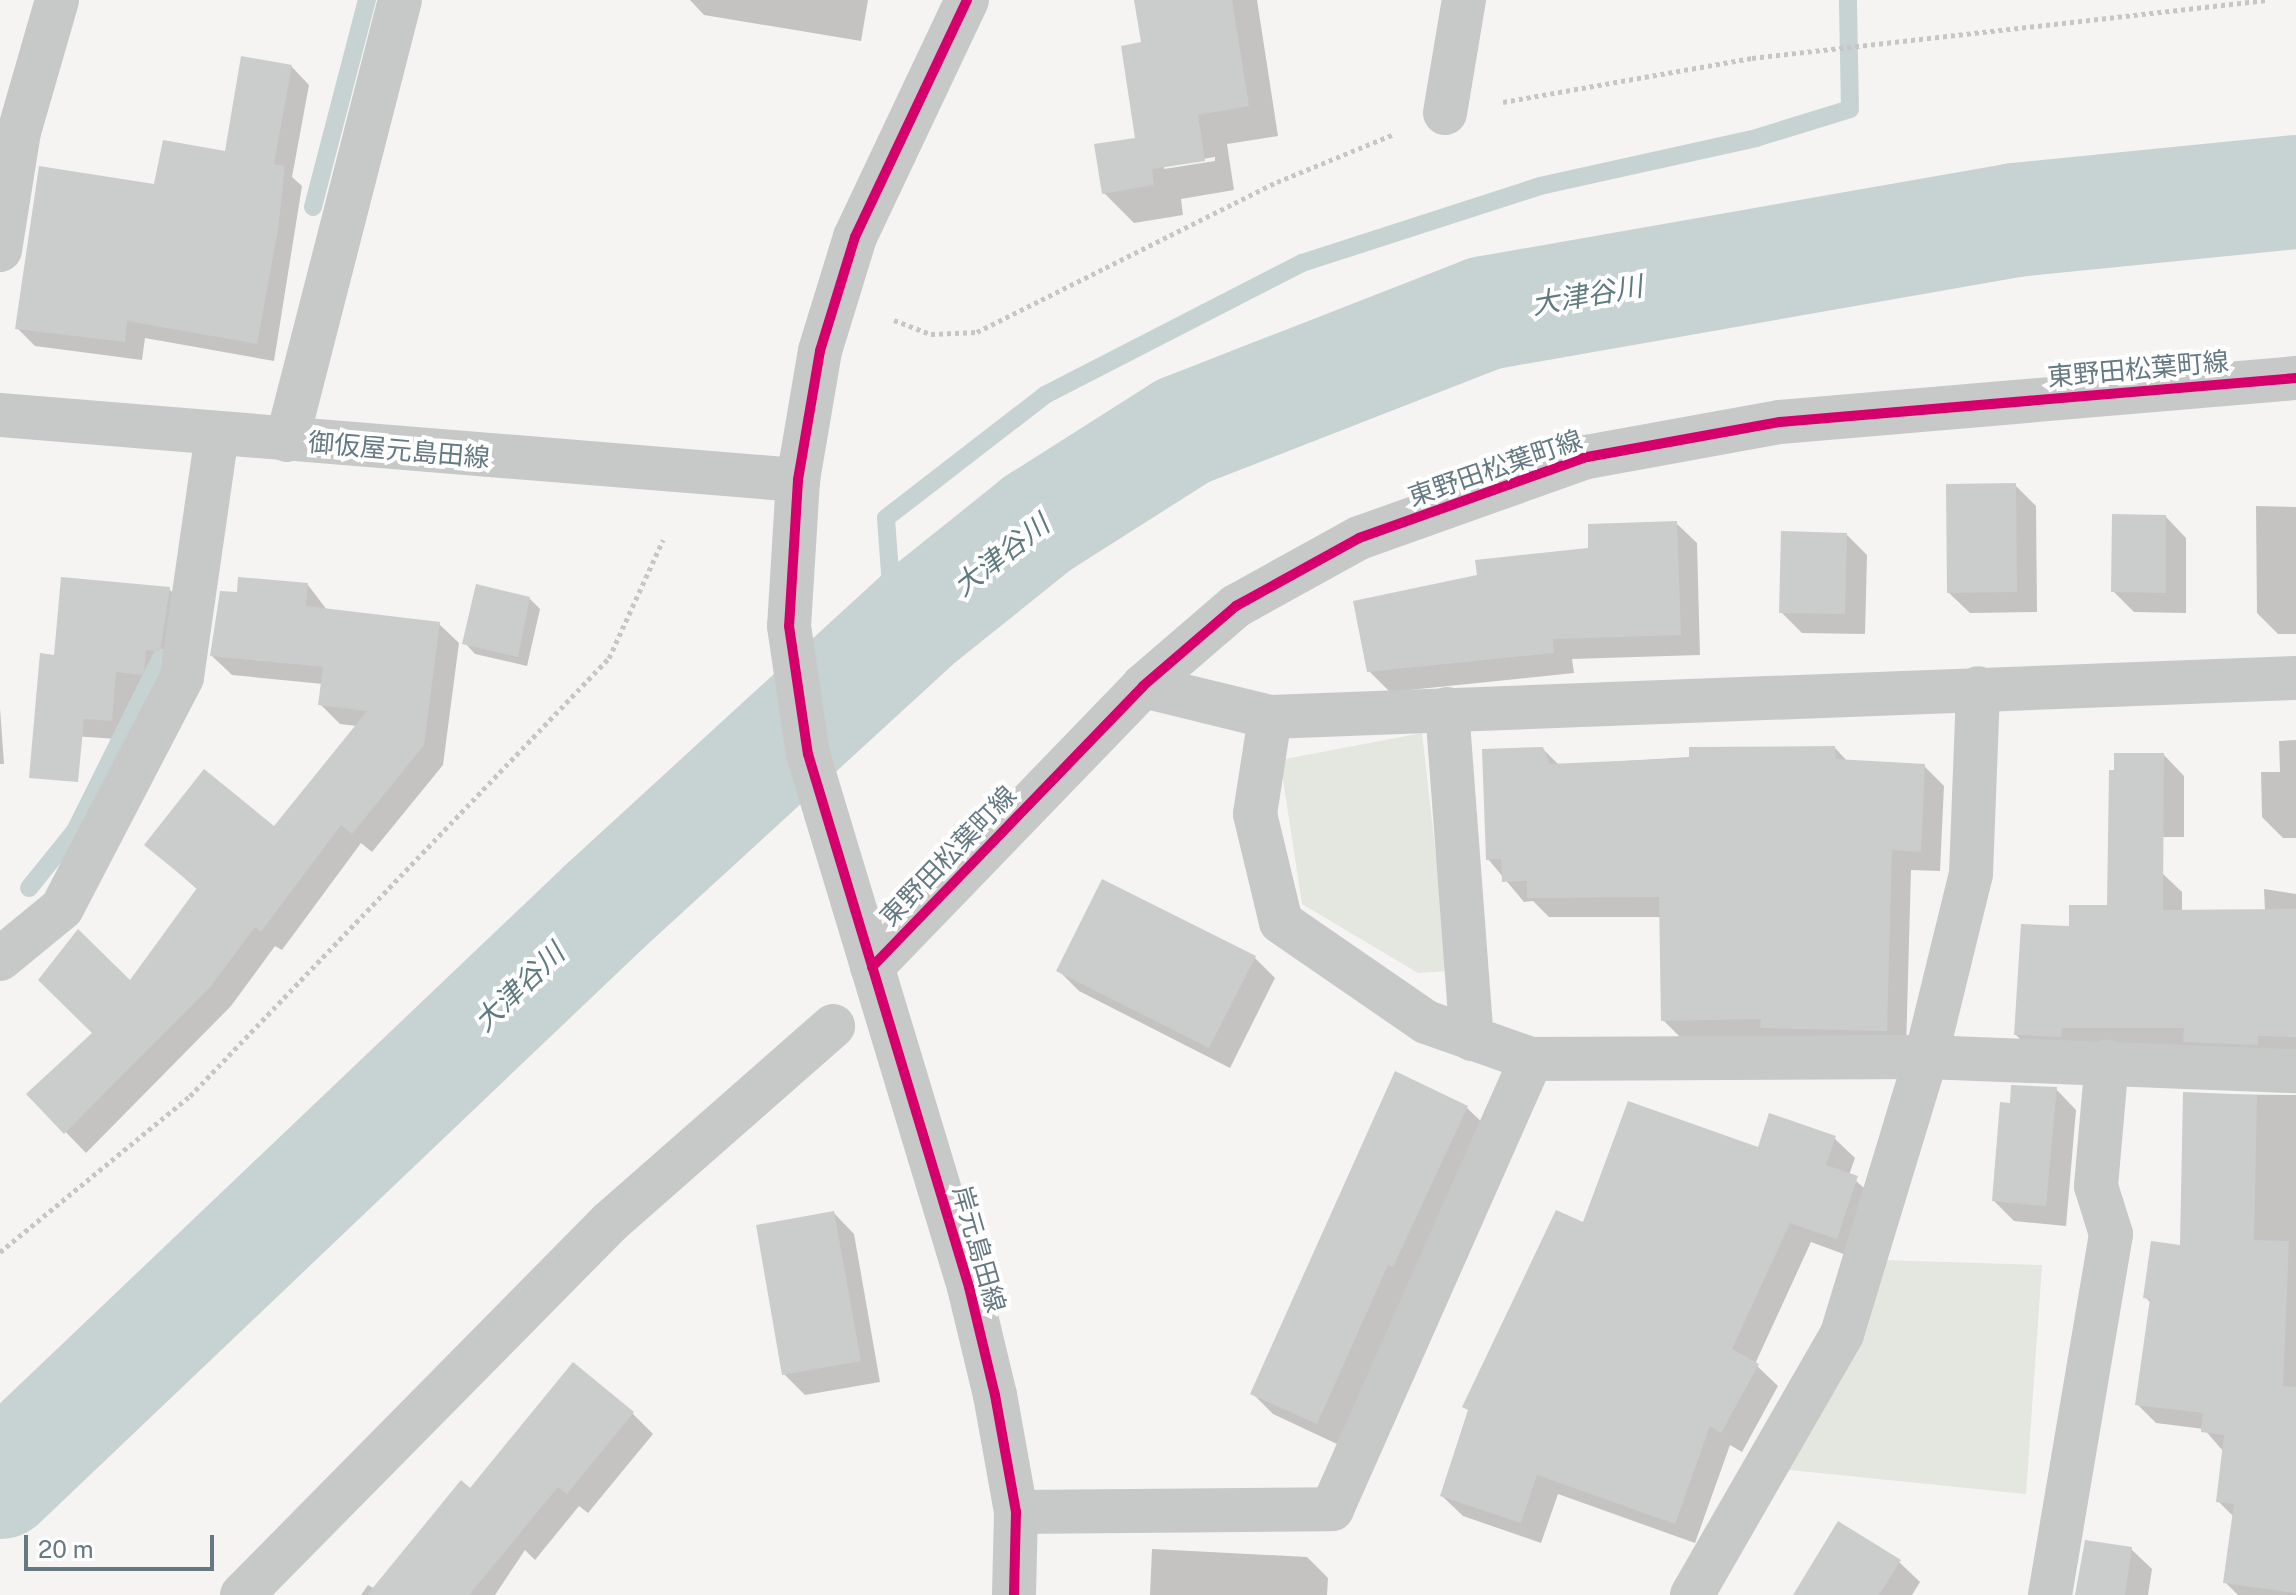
<!DOCTYPE html>
<meta charset="utf-8">
<style>
body{margin:0}
#map{position:relative;width:2296px;height:1595px;overflow:hidden;background:#f5f4f3;font-family:"Public Sans","Noto Sans JP",sans-serif}
div>[style]{position:absolute}
[style*='--x']{left:calc(var(--x)*1px);top:calc(var(--y)*1px);width:calc(var(--w)*1px);rotate:calc(var(--a)*1deg)}
.green>*{inset:0;background:#e4e6e0}
.shadow>*{inset:0;background:#0003}
.stream>*{height:18px;margin:-9px;padding:0 9px;transform-origin:9px;border-radius:9px;background:#c7d2d3}
.river>*{height:114px;margin:-57px;padding:0 57px;transform-origin:57px;border-radius:57px;background:#c7d2d3}
.building>*{inset:0;background:#cbcccc}
.path>*{height:5px;margin-top:-2.5px;transform-origin:0;background:repeating-linear-gradient(90deg,#c5c6c7 0 4px,transparent 0 8px)}
.minor>*{height:44px;margin:-22px;padding:0 22px;transform-origin:22px;border-radius:22px;background:#c7c9c9}
.cycleway>*{height:10px;margin:-5px;padding:0 5px;transform-origin:5px;border-radius:5px;background:#d6006c}
span{translate:-50% -50%;white-space:nowrap;text-align:center;line-height:1.15;-webkit-text-stroke:8px #fff;paint-order:stroke}
.street-label{font-size:26px;color:#657983}
.water-label{font-size:28px;color:#607b7f;font-style:italic}
.scale{position:absolute;left:24px;top:1535px;width:190px;height:36px;box-sizing:border-box;border:4px solid #657983;border-top:0;padding-left:10px;font-size:24px;line-height:28px;white-space:nowrap;color:#657983;-webkit-text-stroke:6px #fff;paint-order:stroke}
</style>
<div id="map">
<div class="green">
<div style="clip-path:polygon(1422px 733px,1449px 971px,1418px 973px,1302px 904px,1280px 760px)"></div>
<div style="clip-path:polygon(1883px 1260px,2042px 1265px,2026px 1494px,1780px 1469px)"></div>
</div>
<div class="shadow">
<div style="clip-path:polygon(690px 0,868px 0,861px 41px,704px 15px)"></div>
<div style="clip-path:polygon(evenodd,1136px 0,1257px 0,1278px 136px,1227px 144px,1234px 190px,1181px 199px,1183px 215px,1134px 223px,1104px 193px,1137px 139px,1143px 43px,1136px 0,1215px 157px,1215px 161px,1164px 169px,1164px 165px,1215px 157px)"></div>
<div style="clip-path:polygon(291px 66px,309px 85px,292px 177px,302px 186px,274px 361px,145px 338px,142px 360px,35px 346px,17px 328px,227px 153px)"></div>
<div style="clip-path:polygon(2015px 485px,2036px 506px,2037px 612px,1970px 613px,1949px 593px)"></div>
<div style="clip-path:polygon(2256px 506px,2296px 507px,2296px 634px,2278px 634px,2257px 613px)"></div>
<div style="clip-path:polygon(2166px 517px,2186px 538px,2186px 613px,2134px 612px,2113px 591px)"></div>
<div style="clip-path:polygon(1676px 523px,1697px 543px,1700px 655px,1572px 659px,1574px 673px,1390px 692px,1369px 671px)"></div>
<div style="clip-path:polygon(1846px 534px,1867px 555px,1865px 634px,1802px 633px,1781px 612px)"></div>
<div style="clip-path:polygon(308px 585px,327px 610px,439px 624px,459px 643px,443px 765px,372px 852px,361px 843px,282px 950px,275px 946px,231px 1006px,86px 1153px,29px 1094px,95px 1033px,198px 890px,147px 845px,274px 829px,357px 726px,340px 724px,320px 704px,323px 684px,232px 675px,212px 656px,239px 594px)"></div>
<div style="clip-path:polygon(169px 589px,190px 609px,164px 695px,136px 692px,132px 740px,72px 736px)"></div>
<div style="clip-path:polygon(529px 598px,540px 609px,527px 666px,475px 654px,465px 643px)"></div>
<div style="clip-path:polygon(0 708px,4px 764px,0 764px)"></div>
<div style="clip-path:polygon(2296px 740px,2296px 838px,2283px 838px,2262px 817px,2261px 772px,2280px 772px,2279px 741px)"></div>
<div style="clip-path:polygon(1835px 748px,1848px 762px,1924px 766px,1944px 786px,1940px 871px,1911px 870px,1906px 1050px,1683px 1040px,1663px 1020px,1662px 917px,1549px 917px,1533px 901px,1524px 902px,1488px 859px,1543px 749px,1559px 765px)"></div>
<div style="clip-path:polygon(2164px 755px,2184px 776px,2184px 837px,2131px 837px)"></div>
<div style="clip-path:polygon(2162px 873px,2182px 892px,2182px 912px,2265px 911px,2264px 889px,2296px 894px,2296px 1064px,2036px 1054px,2016px 1035px,2071px 929px)"></div>
<div style="clip-path:polygon(1255px 958px,1275px 978px,1230px 1068px,1079px 991px,1059px 971px)"></div>
<div style="clip-path:polygon(2056px 1089px,2076px 1110px,2066px 1226px,2014px 1221px,1994px 1201px,2012px 1105px)"></div>
<div style="clip-path:polygon(2185px 1094px,2296px 1095px,2296px 1595px,2238px 1595px,2225px 1582px,2234px 1517px,2219px 1502px,2223px 1451px,2204px 1429px,2156px 1423px,2137px 1404px,2151px 1303px,2145px 1297px,2182px 1248px)"></div>
<div style="clip-path:polygon(1467px 1108px,1488px 1128px,1337px 1444px,1273px 1414px,1252px 1393px)"></div>
<div style="clip-path:polygon(1834px 1138px,1855px 1158px,1849px 1175px,1877px 1199px,1857px 1259px,1811px 1242px,1755px 1364px,1778px 1386px,1742px 1452px,1730px 1445px,1695px 1543px,1558px 1494px,1541px 1543px,1463px 1516px,1442px 1496px,1584px 1225px,1759px 1150px)"></div>
<div style="clip-path:polygon(834px 1213px,854px 1234px,880px 1382px,805px 1395px,784px 1374px)"></div>
<div style="clip-path:polygon(632px 1413px,653px 1434px,588px 1513px,579px 1506px,535px 1560px,525px 1550px,495px 1595px,361px 1595px,368px 1585px,375px 1589px,470px 1490px)"></div>
<div style="clip-path:polygon(1152px 1549px,1307px 1557px,1328px 1578px,1327px 1595px,1150px 1595px)"></div>
<div style="clip-path:polygon(2131px 1549px,2152px 1569px,2148px 1595px,2076px 1595px)"></div>
<div style="clip-path:polygon(1899px 1562px,1920px 1582px,1912px 1595px,1795px 1595px)"></div>
</div>
<div class="stream">
<div style="--x:313;--y:207;--w:214;--a:-75.4"></div>
<div style="--x:895;--y:641;--w:123;--a:-94.2"></div>
<div style="--x:886;--y:518;--w:201;--a:-37.7"></div>
<div style="--x:1045;--y:395;--w:289;--a:-27.2"></div>
<div style="--x:1302;--y:263;--w:250;--a:-17.9"></div>
<div style="--x:1540;--y:186;--w:221;--a:-12.5"></div>
<div style="--x:1756;--y:138;--w:98;--a:-17.1"></div>
<div style="--x:1850;--y:109;--w:109;--a:-91.1"></div>
<div style="--x:29;--y:888;--w:73;--a:-51.1"></div>
<div style="--x:75;--y:831;--w:193;--a:-63.6"></div>
</div>
<div class="river">
<div style="--x:0;--y:1482;--w:834;--a:-43.59"></div>
<div style="--x:604;--y:907;--w:431;--a:-42.5"></div>
<div style="--x:922;--y:616;--w:149;--a:-38.7"></div>
<div style="--x:1038;--y:523;--w:172;--a:-32.4"></div>
<div style="--x:1183;--y:431;--w:325;--a:-21.3"></div>
<div style="--x:1486;--y:313;--w:537;--a:-9.97"></div>
<div style="--x:2015;--y:220;--w:282;--a:-5.7"></div>
</div>
<div class="building">
<div style="clip-path:polygon(1134px 0,1232px 0,1249px 106px,1198px 115px,1205px 161px,1152px 169px,1154px 185px,1102px 194px,1094px 144px,1135px 138px,1121px 46px,1141px 42px)"></div>
<div style="clip-path:polygon(241px 56px,292px 65px,274px 164px,285px 166px,278px 230px,257px 344px,127px 321px,125px 342px,15px 329px,39px 166px,154px 184px,163px 140px,225px 151px)"></div>
<div style="clip-path:polygon(2016px 483px,2017px 592px,1947px 593px,1946px 484px)"></div>
<div style="clip-path:polygon(2112px 514px,2166px 515px,2166px 593px,2111px 592px)"></div>
<div style="clip-path:polygon(1677px 521px,1681px 635px,1553px 639px,1554px 653px,1367px 672px,1353px 601px,1477px 575px,1475px 560px,1588px 548px,1588px 524px)"></div>
<div style="clip-path:polygon(1781px 531px,1847px 533px,1845px 614px,1779px 613px)"></div>
<div style="clip-path:polygon(61px 577px,170px 587px,160px 652px,146px 650px,144px 675px,116px 672px,112px 721px,84px 719px,78px 782px,29px 778px,40px 653px,54px 655px)"></div>
<div style="clip-path:polygon(238px 577px,308px 583px,306px 606px,440px 622px,424px 745px,352px 834px,341px 825px,261px 932px,255px 927px,211px 986px,64px 1134px,26px 1094px,92px 1033px,38px 980px,78px 929px,130px 980px,197px 888px,144px 845px,204px 769px,274px 826px,367px 711px,318px 705px,323px 667px,210px 656px,220px 591px,237px 592px)"></div>
<div style="clip-path:polygon(476px 584px,530px 597px,518px 657px,462px 644px)"></div>
<div style="clip-path:polygon(1835px 746px,1836px 759px,1925px 764px,1921px 852px,1892px 850px,1887px 1031px,1760px 1028px,1761px 1019px,1661px 1021px,1659px 897px,1527px 898px,1527px 881px,1502px 882px,1501px 859px,1486px 860px,1482px 749px,1543px 747px,1550px 764px,1689px 758px,1689px 747px)"></div>
<div style="clip-path:polygon(2114px 753px,2164px 753px,2163px 910px,2296px 909px,2296px 1037px,2258px 1036px,2258px 1045px,2183px 1042px,2184px 1028px,2062px 1028px,2061px 1037px,2014px 1035px,2021px 924px,2069px 926px,2069px 905px,2107px 905px,2109px 770px,2114px 770px)"></div>
<div style="clip-path:polygon(1102px 879px,1256px 956px,1209px 1048px,1056px 971px)"></div>
<div style="clip-path:polygon(1395px 1071px,1468px 1106px,1393px 1267px,1388px 1265px,1317px 1424px,1250px 1394px)"></div>
<div style="clip-path:polygon(2011px 1085px,2057px 1087px,2046px 1206px,1992px 1201px,2000px 1102px,2010px 1103px)"></div>
<div style="clip-path:polygon(2183px 1092px,2257px 1095px,2254px 1240px,2289px 1241px,2283px 1386px,2296px 1387px,2296px 1593px,2223px 1583px,2234px 1504px,2216px 1502px,2224px 1435px,2201px 1432px,2203px 1413px,2135px 1405px,2150px 1299px,2143px 1298px,2151px 1241px,2180px 1245px)"></div>
<div style="clip-path:polygon(1628px 1101px,1758px 1147px,1769px 1113px,1836px 1136px,1826px 1165px,1858px 1176px,1837px 1239px,1790px 1223px,1732px 1349px,1759px 1364px,1721px 1433px,1710px 1426px,1675px 1524px,1537px 1475px,1521px 1523px,1440px 1496px,1468px 1410px,1462px 1407px,1495px 1338px,1556px 1210px,1583px 1222px)"></div>
<div style="clip-path:polygon(834px 1211px,861px 1361px,782px 1375px,756px 1225px)"></div>
<div style="clip-path:polygon(573px 1362px,634px 1412px,567px 1494px,558px 1487px,469px 1595px,367px 1595px,461px 1480px,470px 1488px)"></div>
<div style="clip-path:polygon(1838px 1521px,1901px 1560px,1879px 1595px,1793px 1595px)"></div>
<div style="clip-path:polygon(2085px 1540px,2132px 1547px,2125px 1595px,2075px 1595px)"></div>
</div>
<div class="path">
<div style="--x:1503;--y:102;--w:253;--a:-10"></div>
<div style="--x:1752;--y:58;--w:518;--a:-6.43"></div>
<div style="--x:894;--y:320;--w:40;--a:21"></div>
<div style="--x:931;--y:334;--w:46;--a:-2.5"></div>
<div style="--x:977;--y:332;--w:335;--a:-26.6"></div>
<div style="--x:1277;--y:182;--w:126;--a:-22.3"></div>
<div style="--x:0;--y:1252;--w:246;--a:-39.4"></div>
<div style="--x:190;--y:1096;--w:606;--a:-46.27"></div>
<div style="--x:609;--y:658;--w:130;--a:-65.4"></div>
</div>
<div class="minor">
<div style="--x:967;--y:0;--w:262;--a:115.3"></div>
<div style="--x:855;--y:237;--w:119;--a:107.1"></div>
<div style="--x:820;--y:351;--w:131;--a:99.7"></div>
<div style="--x:798;--y:480;--w:146;--a:93.5"></div>
<div style="--x:789;--y:626;--w:129;--a:81.6"></div>
<div style="--x:808;--y:754;--w:557;--a:73.19"></div>
<div style="--x:969;--y:1287;--w:111;--a:76.5"></div>
<div style="--x:995;--y:1395;--w:119;--a:79.8"></div>
<div style="--x:1016;--y:1512;--w:83;--a:91.4"></div>
<div style="--x:1445;--y:113;--w:115;--a:-80.5"></div>
<div style="--x:0;--y:250;--w:120;--a:-80.9"></div>
<div style="--x:19;--y:132;--w:137;--a:-73.9"></div>
<div style="--x:0;--y:415;--w:801;--a:4.66"></div>
<div style="--x:287;--y:440;--w:454;--a:-75.6"></div>
<div style="--x:1143;--y:686;--w:131;--a:13.7"></div>
<div style="--x:1270;--y:717;--w:98;--a:98.8"></div>
<div style="--x:1255;--y:814;--w:111;--a:76.5"></div>
<div style="--x:1281;--y:922;--w:176;--a:34.6"></div>
<div style="--x:1426;--y:1022;--w:111;--a:19.4"></div>
<div style="--x:1531;--y:1059;--w:395;--a:-0.3"></div>
<div style="--x:1926;--y:1057;--w:370;--a:2.2"></div>
<div style="--x:1447;--y:709;--w:331;--a:85.7"></div>
<div style="--x:1270;--y:717;--w:1027;--a:-2.18"></div>
<div style="--x:0;--y:959;--w:80;--a:-39.4"></div>
<div style="--x:62;--y:908;--w:260;--a:-62.5"></div>
<div style="--x:182;--y:677;--w:246;--a:-81.8"></div>
<div style="--x:872;--y:967;--w:390;--a:-46"></div>
<div style="--x:1143;--y:686;--w:123;--a:-40.7"></div>
<div style="--x:1236;--y:606;--w:141;--a:-28.9"></div>
<div style="--x:1359;--y:538;--w:242;--a:-19.6"></div>
<div style="--x:1587;--y:457;--w:196;--a:-10.3"></div>
<div style="--x:1780;--y:422;--w:518;--a:-4.87"></div>
<div style="--x:1016;--y:1512;--w:316;--a:-0.5"></div>
<div style="--x:1332;--y:1509;--w:492;--a:-66.1"></div>
<div style="--x:242;--y:1595;--w:524;--a:-45.39"></div>
<div style="--x:610;--y:1222;--w:297;--a:-41.3"></div>
<div style="--x:1692;--y:1595;--w:301;--a:-60.1"></div>
<div style="--x:1842;--y:1334;--w:289;--a:-73.1"></div>
<div style="--x:1926;--y:1057;--w:188;--a:-76.2"></div>
<div style="--x:1971;--y:874;--w:186;--a:-87.8"></div>
<div style="--x:2050;--y:1595;--w:366;--a:-80.4"></div>
<div style="--x:2111;--y:1234;--w:50;--a:-107.4"></div>
<div style="--x:2096;--y:1186;--w:125;--a:-85"></div>
</div>
<div class="cycleway">
<div style="--x:967;--y:0;--w:262;--a:115.3"></div>
<div style="--x:855;--y:237;--w:119;--a:107.1"></div>
<div style="--x:820;--y:351;--w:131;--a:99.7"></div>
<div style="--x:798;--y:480;--w:146;--a:93.5"></div>
<div style="--x:789;--y:626;--w:129;--a:81.6"></div>
<div style="--x:808;--y:754;--w:557;--a:73.19"></div>
<div style="--x:969;--y:1287;--w:111;--a:76.5"></div>
<div style="--x:995;--y:1395;--w:119;--a:79.8"></div>
<div style="--x:1016;--y:1512;--w:83;--a:91.4"></div>
<div style="--x:872;--y:967;--w:390;--a:-46"></div>
<div style="--x:1143;--y:686;--w:123;--a:-40.7"></div>
<div style="--x:1236;--y:606;--w:141;--a:-28.9"></div>
<div style="--x:1359;--y:538;--w:242;--a:-19.6"></div>
<div style="--x:1587;--y:457;--w:196;--a:-10.3"></div>
<div style="--x:1780;--y:422;--w:518;--a:-4.87"></div>
</div>
<div class="street-label">
<span style="left:2138px;top:369px;rotate:-5deg">東野田松葉町線</span>
<span style="left:399px;top:450px;rotate:5deg">御仮屋元島田線</span>
<span style="left:1495px;top:468px;rotate:-19deg">東野田松葉町線</span>
<span style="left:948px;top:856px;rotate:-46deg">東野田松葉町線</span>
<span style="left:979px;top:1249px;rotate:74deg">岸元島田線</span>
</div>
<div class="water-label">
<span style="left:1587px;top:295px;rotate:-10deg">大津谷川</span>
<span style="left:1001px;top:555px;rotate:-38deg">大津谷川</span>
<span style="left:519px;top:987px;rotate:-44deg">大津谷川</span>
</div>
<div class="scale">20 m</div>
</div>
